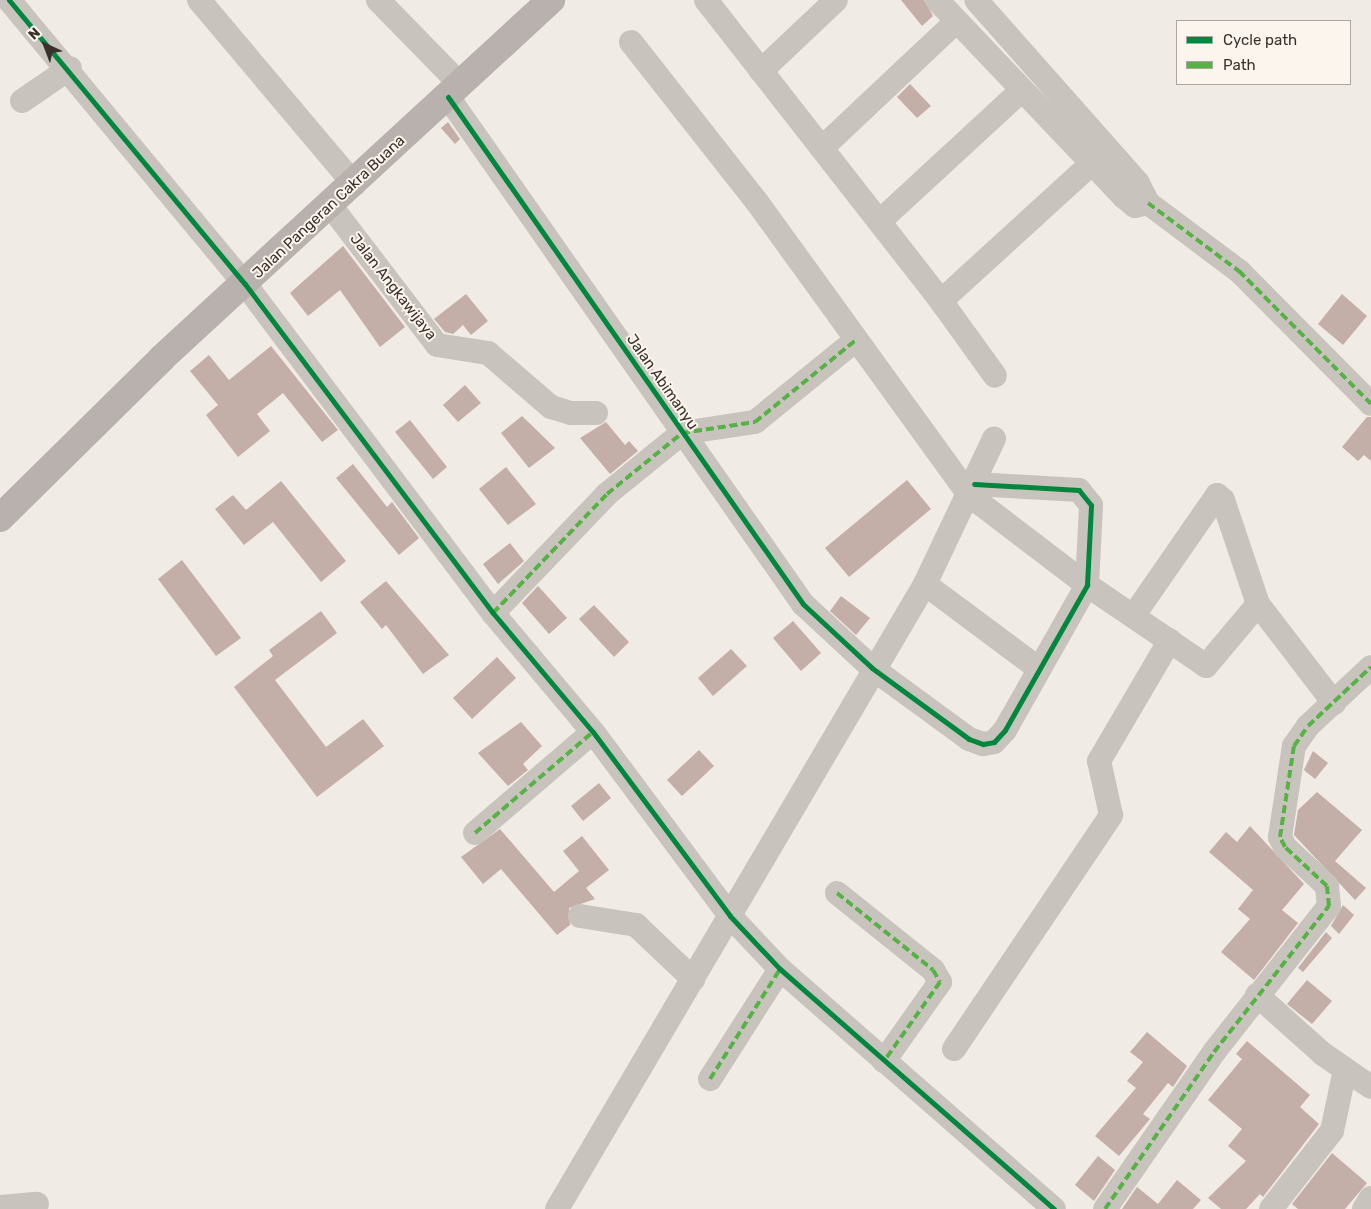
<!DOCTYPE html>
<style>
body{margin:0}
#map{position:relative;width:1371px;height:1209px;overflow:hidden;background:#f0ebe5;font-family:Rubik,sans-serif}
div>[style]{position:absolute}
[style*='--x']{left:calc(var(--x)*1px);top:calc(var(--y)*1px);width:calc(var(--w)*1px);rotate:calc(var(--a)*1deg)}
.building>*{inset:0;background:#c3afa7}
.street>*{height:24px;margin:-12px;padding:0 12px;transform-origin:12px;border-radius:12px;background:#c9c3be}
.primary>*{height:28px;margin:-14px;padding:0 14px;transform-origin:14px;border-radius:14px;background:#b8b1ad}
.quiet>*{height:4px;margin-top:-2px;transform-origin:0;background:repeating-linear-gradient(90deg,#57b246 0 8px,transparent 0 12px)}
.cycleway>*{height:5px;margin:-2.5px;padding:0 2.5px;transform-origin:2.5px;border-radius:2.5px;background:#00873e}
span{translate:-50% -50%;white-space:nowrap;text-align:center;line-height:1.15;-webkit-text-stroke:4px #fbf5ee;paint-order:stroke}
.street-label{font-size:15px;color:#3b302b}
.legend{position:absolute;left:1176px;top:20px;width:175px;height:65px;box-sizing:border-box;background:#fbf5ee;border:1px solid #aea6a0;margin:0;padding:6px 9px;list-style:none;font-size:15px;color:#3b302b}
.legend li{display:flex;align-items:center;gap:10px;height:25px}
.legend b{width:25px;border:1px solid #aea6a0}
.north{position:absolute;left:20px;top:20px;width:50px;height:50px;-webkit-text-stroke:4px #fbf5ee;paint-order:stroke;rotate:317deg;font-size:14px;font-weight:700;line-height:20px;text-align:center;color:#3b302b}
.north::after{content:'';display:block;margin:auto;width:18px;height:22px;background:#3b302b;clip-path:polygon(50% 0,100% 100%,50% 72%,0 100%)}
</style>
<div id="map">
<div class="building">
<div style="clip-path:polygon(901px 0,924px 0,933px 16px,922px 26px)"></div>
<div style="clip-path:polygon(910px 84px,931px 106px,917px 118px,897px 97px)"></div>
<div style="clip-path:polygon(448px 122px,460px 139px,455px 144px,441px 128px)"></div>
<div style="clip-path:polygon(343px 246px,405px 327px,380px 347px,340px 290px,308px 316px,290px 293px)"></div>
<div style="clip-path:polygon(466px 294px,488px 321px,471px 335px,463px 325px,453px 334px,445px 332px,434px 319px)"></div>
<div style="clip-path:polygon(1342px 294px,1367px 316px,1343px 345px,1318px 324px)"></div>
<div style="clip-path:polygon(271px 346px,338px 430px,322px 442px,283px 393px,257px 414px,270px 431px,238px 457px,206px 415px,218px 405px,190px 371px,209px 355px,229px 380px)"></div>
<div style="clip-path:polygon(465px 385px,481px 403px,458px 422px,443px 405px)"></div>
<div style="clip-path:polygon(522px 416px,555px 448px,529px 468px,501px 433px)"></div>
<div style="clip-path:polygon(1367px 417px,1371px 417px,1371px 461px,1364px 455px,1358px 461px,1342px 447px)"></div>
<div style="clip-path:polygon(410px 420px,447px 467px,433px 479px,395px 432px)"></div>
<div style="clip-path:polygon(606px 422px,625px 445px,629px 441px,638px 451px,610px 474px,580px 438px)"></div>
<div style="clip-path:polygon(353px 464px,387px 507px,392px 502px,419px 538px,399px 555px,336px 478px)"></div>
<div style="clip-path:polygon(506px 467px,536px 504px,508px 525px,479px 489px)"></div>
<div style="clip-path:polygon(907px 480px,931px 509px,849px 577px,825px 548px)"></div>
<div style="clip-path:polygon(281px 481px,346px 561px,321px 582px,273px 522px,244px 545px,215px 509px,233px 495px,246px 510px)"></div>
<div style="clip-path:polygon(510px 543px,524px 561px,498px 584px,483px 564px)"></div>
<div style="clip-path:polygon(182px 560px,241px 638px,216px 656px,158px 579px)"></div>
<div style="clip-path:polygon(386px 581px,449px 655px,423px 674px,386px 625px,382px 629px,360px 602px)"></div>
<div style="clip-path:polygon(538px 586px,567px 618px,549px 634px,522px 603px)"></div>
<div style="clip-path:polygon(841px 596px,870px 618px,856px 635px,830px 611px)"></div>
<div style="clip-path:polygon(594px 605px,629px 642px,614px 657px,579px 619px)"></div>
<div style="clip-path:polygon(321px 611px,337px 633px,275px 680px,326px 747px,363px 719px,384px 746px,317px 797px,234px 687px,273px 656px,269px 650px)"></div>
<div style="clip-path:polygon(793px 621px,821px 653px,801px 671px,773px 638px)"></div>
<div style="clip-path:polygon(731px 649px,747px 666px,713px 696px,698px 678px)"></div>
<div style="clip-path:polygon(497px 657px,516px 678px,472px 719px,453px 698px)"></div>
<div style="clip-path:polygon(521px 722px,542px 746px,523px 764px,528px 770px,508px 786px,478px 753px)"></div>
<div style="clip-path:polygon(699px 750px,714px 766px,682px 796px,667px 780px)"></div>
<div style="clip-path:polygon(1313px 751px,1328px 763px,1315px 779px,1304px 770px)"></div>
<div style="clip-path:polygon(599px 783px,611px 798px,583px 821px,571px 806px)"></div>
<div style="clip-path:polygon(1317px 792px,1362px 830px,1335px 861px,1366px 888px,1355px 900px,1294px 835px,1298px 810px)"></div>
<div style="clip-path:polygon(1250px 826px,1304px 884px,1282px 910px,1298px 923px,1254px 980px,1221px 952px,1250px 919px,1238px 909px,1253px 890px,1209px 852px,1226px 832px,1237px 842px)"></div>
<div style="clip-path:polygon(500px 829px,554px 892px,579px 871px,563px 851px,582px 836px,609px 870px,586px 888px,595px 899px,569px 908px,570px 925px,557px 935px,501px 869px,483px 884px,461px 857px)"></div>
<div style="clip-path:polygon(1343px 905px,1354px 915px,1339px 934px,1331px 926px)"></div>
<div style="clip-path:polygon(1326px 932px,1332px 938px,1303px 972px,1298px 968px)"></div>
<div style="clip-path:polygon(1307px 980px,1332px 1001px,1312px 1024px,1287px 1004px)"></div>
<div style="clip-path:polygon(1147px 1032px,1187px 1066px,1173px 1087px,1168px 1083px,1143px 1114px,1150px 1119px,1119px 1156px,1095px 1136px,1136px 1088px,1127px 1081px,1143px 1062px,1130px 1052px)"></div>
<div style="clip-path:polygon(1247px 1041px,1310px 1095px,1300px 1107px,1319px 1124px,1263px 1197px,1260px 1194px,1246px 1209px,1221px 1209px,1208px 1198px,1246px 1161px,1228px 1146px,1242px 1129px,1208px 1100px,1242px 1059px,1236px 1054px)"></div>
<div style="clip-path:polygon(1332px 1153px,1367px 1183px,1345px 1209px,1298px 1209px,1292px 1204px)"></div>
<div style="clip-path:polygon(1098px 1156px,1115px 1170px,1094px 1201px,1075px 1185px)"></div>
<div style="clip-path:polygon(1177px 1180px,1201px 1200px,1193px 1209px,1122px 1209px,1137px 1187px,1158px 1204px)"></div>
</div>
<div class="street">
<div style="--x:9;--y:0;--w:369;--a:50.3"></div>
<div style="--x:245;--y:284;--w:412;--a:53"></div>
<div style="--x:493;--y:613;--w:155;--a:50"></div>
<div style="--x:593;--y:732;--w:229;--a:53.3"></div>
<div style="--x:730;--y:916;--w:73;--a:46.7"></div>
<div style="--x:780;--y:969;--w:364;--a:41.2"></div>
<div style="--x:199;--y:0;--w:241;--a:49.9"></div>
<div style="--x:378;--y:0;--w:119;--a:45.7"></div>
<div style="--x:706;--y:0;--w:382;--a:52"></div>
<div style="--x:941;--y:301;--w:203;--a:-42.4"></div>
<div style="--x:937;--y:0;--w:272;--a:46.5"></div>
<div style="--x:1124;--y:197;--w:14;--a:39"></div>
<div style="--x:1135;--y:206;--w:13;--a:-13"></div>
<div style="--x:1148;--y:203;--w:22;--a:-117"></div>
<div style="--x:1138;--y:183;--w:244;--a:-131.5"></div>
<div style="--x:631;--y:42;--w:204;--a:51.8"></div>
<div style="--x:757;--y:202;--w:362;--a:54.1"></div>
<div style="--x:969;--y:495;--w:148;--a:37.3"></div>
<div style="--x:1087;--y:585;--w:144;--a:34.2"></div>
<div style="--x:1206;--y:666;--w:81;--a:-50"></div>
<div style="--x:761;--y:71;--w:103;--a:-43.4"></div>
<div style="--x:448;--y:97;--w:619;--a:55"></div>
<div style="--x:803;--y:604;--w:94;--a:42.8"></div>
<div style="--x:872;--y:668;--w:120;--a:36.2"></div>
<div style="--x:969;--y:739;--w:15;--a:20"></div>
<div style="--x:983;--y:744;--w:11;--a:-10"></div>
<div style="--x:994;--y:742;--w:16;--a:-47"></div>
<div style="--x:1005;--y:730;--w:167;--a:-60.5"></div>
<div style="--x:1087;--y:585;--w:80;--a:-87.1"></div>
<div style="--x:1091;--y:505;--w:19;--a:-129"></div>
<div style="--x:1079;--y:490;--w:105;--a:-176.7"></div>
<div style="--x:22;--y:101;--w:58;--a:-34.5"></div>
<div style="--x:822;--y:148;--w:185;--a:-43.3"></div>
<div style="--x:1148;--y:203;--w:114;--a:36.8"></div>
<div style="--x:1239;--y:271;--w:187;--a:45.2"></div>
<div style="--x:330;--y:205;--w:176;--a:52.6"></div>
<div style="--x:437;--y:345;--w:52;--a:8.9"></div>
<div style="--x:488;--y:353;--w:83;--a:40.6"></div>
<div style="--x:551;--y:407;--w:21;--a:17"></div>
<div style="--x:571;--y:413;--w:25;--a:0"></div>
<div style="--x:880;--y:221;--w:193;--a:-42.7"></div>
<div style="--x:941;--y:301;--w:92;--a:54.2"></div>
<div style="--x:925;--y:584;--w:142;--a:36.7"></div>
<div style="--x:493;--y:613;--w:165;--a:-46.2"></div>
<div style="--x:607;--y:494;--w:97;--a:-39.1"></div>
<div style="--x:682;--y:433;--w:74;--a:-8.6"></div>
<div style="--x:755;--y:422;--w:130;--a:-39.1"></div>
<div style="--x:1134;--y:615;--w:146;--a:-55.3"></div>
<div style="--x:1217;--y:495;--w:8;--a:40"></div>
<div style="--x:1223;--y:500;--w:110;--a:71.4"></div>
<div style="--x:1258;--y:604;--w:125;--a:52.5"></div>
<div style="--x:475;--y:833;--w:155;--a:-40.6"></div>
<div style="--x:837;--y:893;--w:123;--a:38.7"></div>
<div style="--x:933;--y:970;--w:14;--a:60"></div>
<div style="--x:940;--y:982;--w:97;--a:125.3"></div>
<div style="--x:580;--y:916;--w:57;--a:9.1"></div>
<div style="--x:636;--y:925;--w:79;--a:43.5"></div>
<div style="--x:1257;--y:995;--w:89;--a:41.8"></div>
<div style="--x:1323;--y:1054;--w:58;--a:34.5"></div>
<div style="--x:954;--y:1049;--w:282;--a:-56.1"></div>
<div style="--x:1111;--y:815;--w:55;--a:-102.5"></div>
<div style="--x:1099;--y:761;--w:140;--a:-59.6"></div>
<div style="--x:710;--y:1079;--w:130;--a:-57.5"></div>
<div style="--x:0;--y:1207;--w:37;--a:-5"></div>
<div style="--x:557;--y:1209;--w:725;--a:-59.51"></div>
<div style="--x:925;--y:584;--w:161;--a:-64.6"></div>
<div style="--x:1105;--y:1209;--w:191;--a:-55.2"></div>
<div style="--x:1214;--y:1052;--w:186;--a:-51.8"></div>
<div style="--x:1329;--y:906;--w:20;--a:-96"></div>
<div style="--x:1327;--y:886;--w:57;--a:-137.1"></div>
<div style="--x:1285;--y:847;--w:11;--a:-117"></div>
<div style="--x:1280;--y:837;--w:92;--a:-81.3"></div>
<div style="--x:1294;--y:746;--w:24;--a:-55"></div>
<div style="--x:1308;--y:726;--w:86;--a:-43.1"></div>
<div style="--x:1271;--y:1209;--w:99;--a:-52"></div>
<div style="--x:1332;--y:1131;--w:62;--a:-78"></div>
<div style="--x:1364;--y:1209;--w:13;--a:-58"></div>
</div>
<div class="primary">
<div style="--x:0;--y:518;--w:228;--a:-44.6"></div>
<div style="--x:162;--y:358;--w:529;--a:-42.62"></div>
</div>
<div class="quiet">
<div style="--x:1148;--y:203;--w:114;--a:36.8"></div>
<div style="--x:1239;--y:271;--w:187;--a:45.2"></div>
<div style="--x:493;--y:613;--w:165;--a:-46.2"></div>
<div style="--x:607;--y:494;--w:97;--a:-39.1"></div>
<div style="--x:682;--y:433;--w:74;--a:-8.6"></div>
<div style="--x:755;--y:422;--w:130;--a:-39.1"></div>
<div style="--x:475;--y:833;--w:155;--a:-40.6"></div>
<div style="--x:837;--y:893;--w:123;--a:38.7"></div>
<div style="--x:933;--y:970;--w:14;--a:60"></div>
<div style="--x:940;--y:982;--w:97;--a:125.3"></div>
<div style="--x:710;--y:1079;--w:130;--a:-57.5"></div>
<div style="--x:1105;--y:1209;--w:191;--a:-55.2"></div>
<div style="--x:1214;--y:1052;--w:186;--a:-51.8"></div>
<div style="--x:1329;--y:906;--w:20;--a:-96"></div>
<div style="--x:1327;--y:886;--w:57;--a:-137.1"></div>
<div style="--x:1285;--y:847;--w:11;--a:-117"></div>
<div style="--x:1280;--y:837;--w:92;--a:-81.3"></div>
<div style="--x:1294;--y:746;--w:24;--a:-55"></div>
<div style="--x:1308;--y:726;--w:86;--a:-43.1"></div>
</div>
<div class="cycleway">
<div style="--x:9;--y:0;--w:369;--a:50.3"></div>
<div style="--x:245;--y:284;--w:412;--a:53"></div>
<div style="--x:493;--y:613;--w:155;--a:50"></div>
<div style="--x:593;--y:732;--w:229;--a:53.3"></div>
<div style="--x:730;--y:916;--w:73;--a:46.7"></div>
<div style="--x:780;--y:969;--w:364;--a:41.2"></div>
<div style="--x:448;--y:97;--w:619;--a:55"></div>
<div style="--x:803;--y:604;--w:94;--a:42.8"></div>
<div style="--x:872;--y:668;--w:120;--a:36.2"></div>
<div style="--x:969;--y:739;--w:15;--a:20"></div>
<div style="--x:983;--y:744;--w:11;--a:-10"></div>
<div style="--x:994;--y:742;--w:16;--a:-47"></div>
<div style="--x:1005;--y:730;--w:167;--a:-60.5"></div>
<div style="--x:1087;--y:585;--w:80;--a:-87.1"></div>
<div style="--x:1091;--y:505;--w:19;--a:-129"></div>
<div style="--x:1079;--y:490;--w:105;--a:-176.7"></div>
</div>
<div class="street-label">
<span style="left:329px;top:207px;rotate:-43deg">Jalan Pangeran Cakra Buana</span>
<span style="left:393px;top:287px;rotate:52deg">Jalan Angkawijaya</span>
<span style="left:662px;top:382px;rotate:55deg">Jalan Abimanyu</span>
</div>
<ul class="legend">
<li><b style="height:6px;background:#00873e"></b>Cycle path</li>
<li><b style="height:6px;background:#57b246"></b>Path</li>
</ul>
<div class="north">N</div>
</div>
